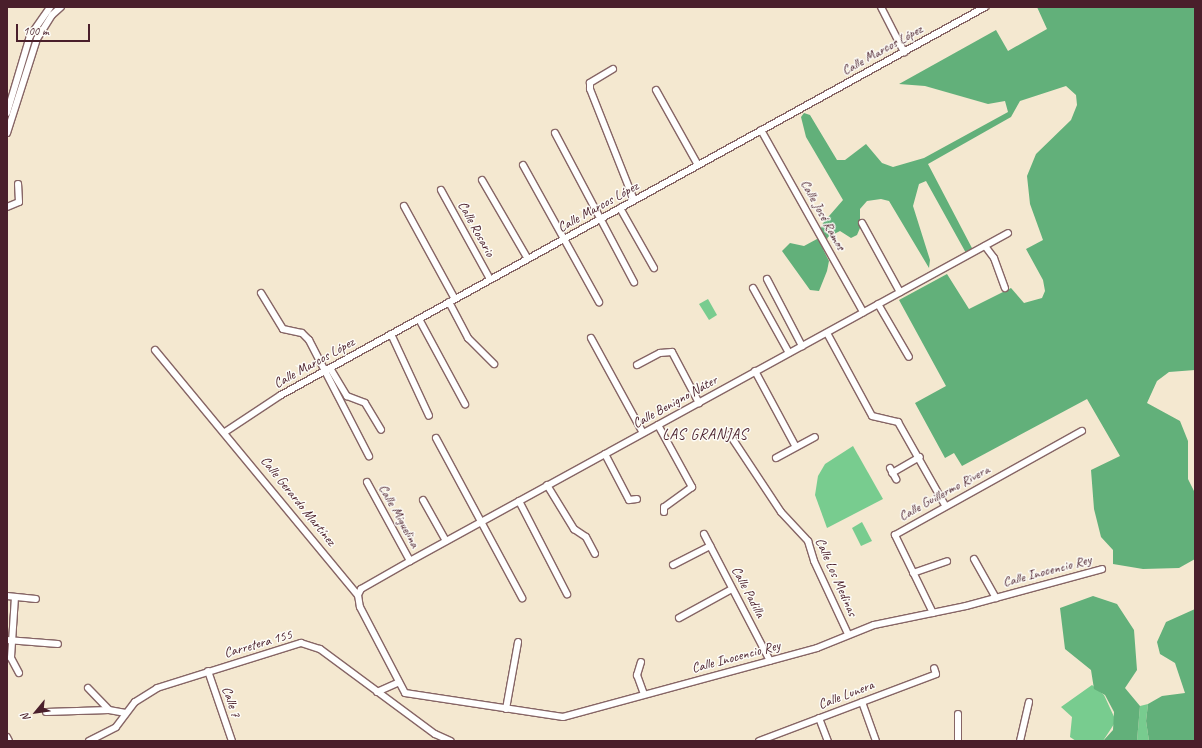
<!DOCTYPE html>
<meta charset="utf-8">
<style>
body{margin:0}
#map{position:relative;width:1202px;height:748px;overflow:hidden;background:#f4e8d0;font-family:Caveat,sans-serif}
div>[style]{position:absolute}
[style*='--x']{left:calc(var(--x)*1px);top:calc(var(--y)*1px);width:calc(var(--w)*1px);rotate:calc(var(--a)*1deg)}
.green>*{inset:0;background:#78cc8f}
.forest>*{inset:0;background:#62b07a}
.roads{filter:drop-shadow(1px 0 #866565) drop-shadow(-1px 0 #866565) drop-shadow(0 1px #866565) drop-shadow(0 -1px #866565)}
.minor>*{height:6px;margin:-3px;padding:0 3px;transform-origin:3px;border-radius:3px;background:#fff}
span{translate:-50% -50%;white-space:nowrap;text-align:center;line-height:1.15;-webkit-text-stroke:3px #fdfcf7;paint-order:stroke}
.street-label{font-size:14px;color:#4a1f2b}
.neighbourhood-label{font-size:15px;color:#4a1f2b;letter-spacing:1px}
.frame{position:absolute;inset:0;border:8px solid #4a1f2b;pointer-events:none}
.north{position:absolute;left:16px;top:692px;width:40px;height:40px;-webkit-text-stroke:3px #fdfcf7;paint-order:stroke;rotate:241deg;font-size:11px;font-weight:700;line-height:16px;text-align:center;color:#4a1f2b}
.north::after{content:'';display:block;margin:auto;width:14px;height:18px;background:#4a1f2b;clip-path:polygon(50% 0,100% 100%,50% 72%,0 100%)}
.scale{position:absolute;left:16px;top:24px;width:74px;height:18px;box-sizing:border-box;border:2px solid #4a1f2b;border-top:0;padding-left:5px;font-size:12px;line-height:14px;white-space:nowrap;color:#4a1f2b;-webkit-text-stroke:3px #fdfcf7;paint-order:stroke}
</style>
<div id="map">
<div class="green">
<div style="clip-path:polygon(708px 299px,717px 315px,709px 320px,699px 304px)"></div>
<div style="clip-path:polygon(853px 446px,883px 499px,827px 528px,815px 495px,818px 476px,825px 464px)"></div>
<div style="clip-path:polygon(862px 522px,872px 541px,861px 546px,852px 528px)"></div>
<div style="clip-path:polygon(1092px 685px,1104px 695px,1116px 721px,1103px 741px,1076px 741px,1070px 737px,1072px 717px,1061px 707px)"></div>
<div style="clip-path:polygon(1148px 704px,1146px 721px,1149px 741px,1137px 741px,1140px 706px)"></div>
</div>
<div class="forest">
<div style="clip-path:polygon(1037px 7px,1195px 7px,1195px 370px,1169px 372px,1157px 381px,1147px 403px,1180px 421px,1188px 441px,1188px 479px,1195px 493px,1195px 559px,1179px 568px,1143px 569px,1113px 564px,1113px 550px,1101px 537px,1094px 509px,1091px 470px,1120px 456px,1087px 399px,962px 466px,954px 453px,945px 458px,915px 403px,946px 386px,899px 300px,947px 274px,969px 309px,1011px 288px,1024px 303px,1042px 298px,1045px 291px,1043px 280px,1026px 249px,1043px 240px,1030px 204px,1027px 176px,1036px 154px,1071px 120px,1077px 105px,1076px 95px,1066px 86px,1020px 101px,1011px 117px,928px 164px,973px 250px,966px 253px,926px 181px,919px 184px,913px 206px,930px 260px,929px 268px,889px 201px,881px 199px,867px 201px,860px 209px,860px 228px,857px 235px,851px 238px,840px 231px,828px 237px,823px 249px,829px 261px,827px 271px,819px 291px,810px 290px,782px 251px,790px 243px,804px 246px,817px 239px,823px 223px,843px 200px,806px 137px,801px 117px,804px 113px,810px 115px,837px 160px,845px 160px,866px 144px,882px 163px,893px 167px,924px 158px,1008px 112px,1005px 101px,988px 104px,925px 86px,899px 84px,996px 30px,1008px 51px,1047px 29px)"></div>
<div style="clip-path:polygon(1093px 596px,1117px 604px,1134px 630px,1137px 670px,1125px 688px,1140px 706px,1137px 741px,1103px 741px,1113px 730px,1114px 712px,1105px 695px,1094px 689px,1091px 670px,1065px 649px,1060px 608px)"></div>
<div style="clip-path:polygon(1195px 609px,1195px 741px,1149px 741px,1146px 721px,1148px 704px,1162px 696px,1185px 693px,1175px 663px,1160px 654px,1157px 642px,1166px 622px)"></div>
</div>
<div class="roads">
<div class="minor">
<div style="--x:881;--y:7;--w:51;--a:62.9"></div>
<div style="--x:613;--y:69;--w:27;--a:149"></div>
<div style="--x:590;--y:83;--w:6;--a:90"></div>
<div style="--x:590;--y:89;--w:119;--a:68.4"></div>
<div style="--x:656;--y:90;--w:86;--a:60.8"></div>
<div style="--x:7;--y:113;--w:80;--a:-73.4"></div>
<div style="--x:30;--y:36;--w:35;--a:-55"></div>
<div style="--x:761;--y:130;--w:209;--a:60.7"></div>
<div style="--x:7;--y:133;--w:99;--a:-72.3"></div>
<div style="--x:37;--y:39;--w:28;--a:-58"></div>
<div style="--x:52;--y:15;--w:12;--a:-42"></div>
<div style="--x:555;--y:133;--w:169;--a:62.1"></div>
<div style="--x:523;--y:165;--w:157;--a:61"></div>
<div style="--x:482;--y:180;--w:91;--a:59.8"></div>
<div style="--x:441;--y:190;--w:102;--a:61.2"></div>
<div style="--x:404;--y:206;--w:106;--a:61.3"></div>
<div style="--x:7;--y:207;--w:13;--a:-23"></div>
<div style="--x:19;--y:202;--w:18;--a:-93"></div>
<div style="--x:620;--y:208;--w:69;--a:60.5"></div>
<div style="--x:862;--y:223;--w:79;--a:61.2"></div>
<div style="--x:985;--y:246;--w:15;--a:53"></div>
<div style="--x:994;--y:258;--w:32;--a:70"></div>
<div style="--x:767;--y:279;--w:76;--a:62.4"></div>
<div style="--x:753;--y:288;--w:74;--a:61"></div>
<div style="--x:261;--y:293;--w:42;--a:58.6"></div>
<div style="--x:283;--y:329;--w:19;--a:12"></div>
<div style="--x:302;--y:333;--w:10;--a:45"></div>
<div style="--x:309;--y:340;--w:131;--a:62.7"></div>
<div style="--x:449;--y:302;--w:41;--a:62.2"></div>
<div style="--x:468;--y:338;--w:37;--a:45"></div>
<div style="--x:878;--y:304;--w:61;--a:59.7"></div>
<div style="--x:419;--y:319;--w:97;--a:61.6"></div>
<div style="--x:827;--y:333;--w:94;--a:61.5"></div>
<div style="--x:872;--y:416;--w:27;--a:13"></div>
<div style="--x:898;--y:422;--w:95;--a:60.5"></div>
<div style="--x:391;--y:334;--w:90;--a:65.1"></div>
<div style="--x:591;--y:338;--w:108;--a:61.3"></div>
<div style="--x:155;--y:350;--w:318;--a:50.4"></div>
<div style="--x:358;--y:595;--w:12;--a:81"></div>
<div style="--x:360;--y:607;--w:97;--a:62.4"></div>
<div style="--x:405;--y:693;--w:160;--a:8.6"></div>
<div style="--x:563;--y:717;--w:263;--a:-15.2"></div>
<div style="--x:817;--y:648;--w:61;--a:-22"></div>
<div style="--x:874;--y:625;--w:94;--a:-11.7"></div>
<div style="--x:966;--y:606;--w:141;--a:-15.2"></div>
<div style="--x:637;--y:365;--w:26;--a:-28"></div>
<div style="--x:660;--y:353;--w:12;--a:-5"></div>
<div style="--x:672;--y:352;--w:58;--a:62.1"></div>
<div style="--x:330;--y:368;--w:33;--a:59"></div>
<div style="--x:347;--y:396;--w:19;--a:21"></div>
<div style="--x:365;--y:403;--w:31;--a:59"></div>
<div style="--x:755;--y:371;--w:86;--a:61.7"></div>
<div style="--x:658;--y:425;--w:71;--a:61.3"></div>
<div style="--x:692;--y:487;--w:34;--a:144"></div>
<div style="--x:664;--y:507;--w:5;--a:90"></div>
<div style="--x:225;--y:432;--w:67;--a:-33.5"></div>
<div style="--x:281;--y:395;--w:804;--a:-28.86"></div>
<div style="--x:730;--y:435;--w:92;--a:56.5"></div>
<div style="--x:781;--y:512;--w:40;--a:47"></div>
<div style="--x:808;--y:541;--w:21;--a:73"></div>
<div style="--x:814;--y:561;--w:81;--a:65"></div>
<div style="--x:436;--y:438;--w:182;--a:61.7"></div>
<div style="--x:605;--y:454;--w:52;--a:62.4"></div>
<div style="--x:629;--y:500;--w:8;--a:-7"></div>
<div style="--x:776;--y:458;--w:44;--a:-28.3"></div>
<div style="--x:890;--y:468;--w:13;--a:61"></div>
<div style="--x:892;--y:473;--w:32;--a:-30"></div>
<div style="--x:367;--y:482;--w:90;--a:61.4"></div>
<div style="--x:547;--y:485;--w:52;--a:58.5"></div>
<div style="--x:574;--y:529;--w:14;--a:34"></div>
<div style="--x:586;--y:537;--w:19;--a:62"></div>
<div style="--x:423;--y:500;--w:47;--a:60.7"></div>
<div style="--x:519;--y:501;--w:105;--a:62.7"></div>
<div style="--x:704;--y:534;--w:143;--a:62.5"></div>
<div style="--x:974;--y:559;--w:45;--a:60.6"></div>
<div style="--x:673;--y:565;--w:42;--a:-27.2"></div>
<div style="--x:913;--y:573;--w:36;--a:-19"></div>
<div style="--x:358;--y:595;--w:7;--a:-63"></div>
<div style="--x:361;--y:589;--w:56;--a:-29.7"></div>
<div style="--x:410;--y:561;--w:682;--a:-28.74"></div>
<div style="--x:7;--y:596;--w:29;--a:6"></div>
<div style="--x:15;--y:597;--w:61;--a:93.8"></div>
<div style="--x:11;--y:658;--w:17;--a:62"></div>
<div style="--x:933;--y:613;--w:87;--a:-116"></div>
<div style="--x:895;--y:535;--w:214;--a:-29.1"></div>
<div style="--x:679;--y:618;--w:60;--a:-28.7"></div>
<div style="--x:7;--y:640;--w:51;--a:4.5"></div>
<div style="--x:641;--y:662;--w:14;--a:107"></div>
<div style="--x:637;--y:675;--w:20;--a:70"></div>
<div style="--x:208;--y:671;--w:74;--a:71.1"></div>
<div style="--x:88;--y:688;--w:30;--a:46"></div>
<div style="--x:377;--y:692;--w:24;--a:-24"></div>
<div style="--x:862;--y:702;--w:41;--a:70.3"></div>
<div style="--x:506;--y:709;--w:68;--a:-79.8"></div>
<div style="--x:46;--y:712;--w:63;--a:-1.8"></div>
<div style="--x:109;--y:710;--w:17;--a:10"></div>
<div style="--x:958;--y:714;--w:27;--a:90"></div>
<div style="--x:819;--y:718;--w:25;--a:69"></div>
<div style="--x:7;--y:737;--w:4;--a:63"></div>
<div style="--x:89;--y:741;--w:30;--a:-27"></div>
<div style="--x:116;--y:727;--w:31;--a:-53"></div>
<div style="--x:135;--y:702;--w:26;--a:-32"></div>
<div style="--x:157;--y:688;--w:151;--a:-17.4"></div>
<div style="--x:301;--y:643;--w:20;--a:18"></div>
<div style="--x:320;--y:649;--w:143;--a:36.5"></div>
<div style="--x:435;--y:734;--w:17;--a:24"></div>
<div style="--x:759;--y:741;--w:189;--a:-20.7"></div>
<div style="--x:936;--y:674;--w:6;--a:-108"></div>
<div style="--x:1020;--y:741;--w:40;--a:-77"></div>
</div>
</div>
<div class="street-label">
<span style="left:882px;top:50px;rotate:-29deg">Calle Marcos López</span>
<span style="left:598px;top:207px;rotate:-29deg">Calle Marcos López</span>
<span style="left:823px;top:215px;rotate:61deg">Calle José Ramos</span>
<span style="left:476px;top:229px;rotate:61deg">Calle Rosario</span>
<span style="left:314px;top:363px;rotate:-29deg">Calle Marcos López</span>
<span style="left:675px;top:402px;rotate:-29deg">Calle Benigno Náter</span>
<span style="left:944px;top:493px;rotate:-29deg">Calle Guillermo Rivera</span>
<span style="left:298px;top:501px;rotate:51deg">Calle Gerardo Martínez</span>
<span style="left:399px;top:516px;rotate:61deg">Calle Miguelina</span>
<span style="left:1047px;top:571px;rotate:-15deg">Calle Inocencio Rey</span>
<span style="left:836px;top:577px;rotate:66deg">Calle Los Medinas</span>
<span style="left:748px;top:592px;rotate:62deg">Calle Padilla</span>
<span style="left:258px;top:644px;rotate:-16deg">Carretera 155</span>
<span style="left:736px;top:657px;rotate:-15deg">Calle Inocencio Rey</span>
<span style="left:846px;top:695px;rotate:-21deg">Calle Lunera</span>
<span style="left:231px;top:702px;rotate:71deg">Calle 7</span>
</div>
<div class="neighbourhood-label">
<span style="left:705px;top:435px">LAS GRANJAS</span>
</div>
<div class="frame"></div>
<div class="north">N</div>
<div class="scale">100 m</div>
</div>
